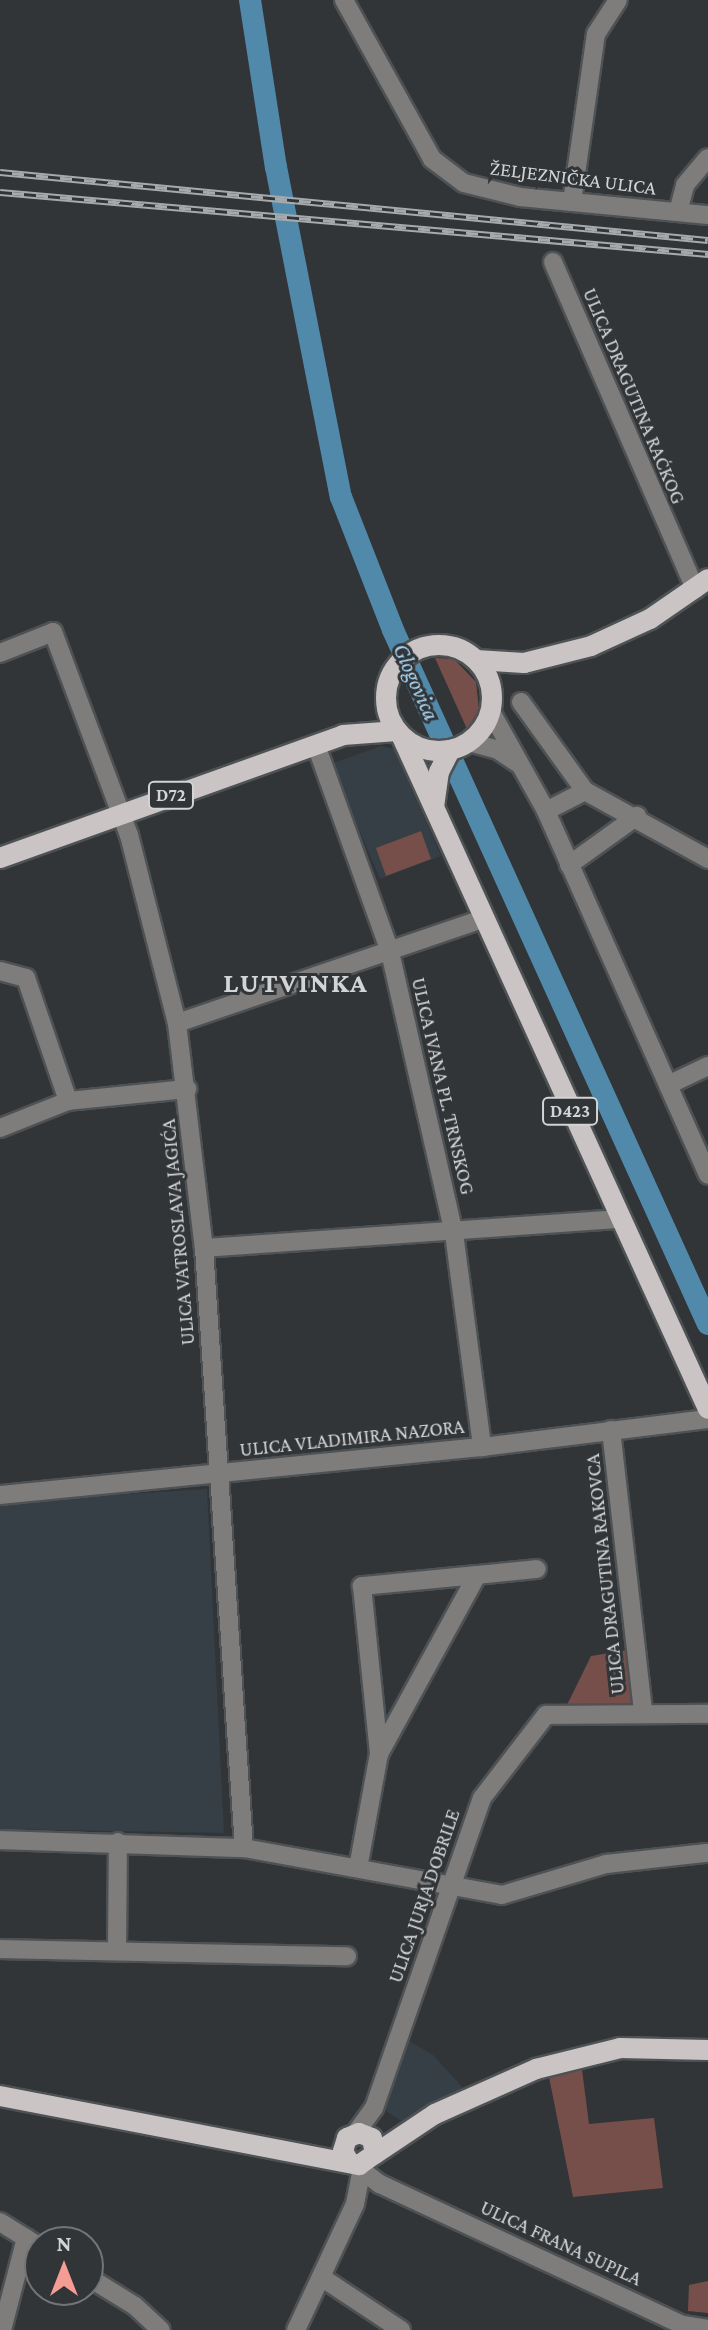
<!DOCTYPE html>
<meta charset="utf-8">
<style>
body{margin:0}
#map{position:relative;width:708px;height:2330px;overflow:hidden;background:#313538;font-family:"Crimson Pro",serif}
div>[style]{position:absolute}
[style*='--x']{left:calc(var(--x)*1px);top:calc(var(--y)*1px);width:calc(var(--w)*1px);rotate:calc(var(--a)*1deg)}
.built>*{inset:0;background:#353f45}
.green>*{inset:0;background:#764f4b}
.river>*{height:22px;margin:-11px;padding:0 11px;transform-origin:11px;border-radius:11px;background:#5189ab}
.roads{filter:drop-shadow(2px 0 #4e5254) drop-shadow(-2px 0 #4e5254) drop-shadow(0 2px #4e5254) drop-shadow(0 -2px #4e5254)}
.minor>*{height:18px;margin:-9px;padding:0 9px;transform-origin:9px;border-radius:9px;background:#7f7d7c}
.major>*{height:20px;margin:-10px;padding:0 10px;transform-origin:10px;border-radius:10px;background:#cac4c4}
.major>.ring{margin:-10px;padding:0;box-sizing:content-box;background:none;border:20px solid #cac4c4;border-radius:50%}
.rail>*{height:7px;margin-top:-3.5px;transform-origin:0;background:repeating-linear-gradient(90deg,#313538 0 12px,#a7aaac 0 24px);box-sizing:border-box;border-block:2px solid #a7aaac}
span{translate:-50% -50%;white-space:nowrap;text-align:center;line-height:1.15;-webkit-text-stroke:6px #313538;paint-order:stroke}
.shield-label span{padding:2px 6px;background:#313538;border:2px solid;border-radius:6px;-webkit-text-stroke-width:0}
.shield-label{font-size:18px;color:#d2d4d6;font-weight:700}
.street-label{font-size:20px;color:#d2d4d6}
.water-label{font-size:22px;color:#acdbfa;font-style:italic}
.district-label{font-size:28px;color:#d2d4d6;font-weight:700;letter-spacing:2px}
.north{position:absolute;left:24px;top:2226px;width:80px;height:80px;box-sizing:border-box;background:#313538;border:2px solid #717577;border-radius:50%;rotate:0deg;font-size:22px;font-weight:700;line-height:32px;text-align:center;color:#d2d4d6}
.north::after{content:'';display:block;margin:auto;width:28px;height:36px;background:#f59c94;clip-path:polygon(50% 0,100% 100%,50% 72%,0 100%)}
</style>
<div id="map">
<div class="built">
<div style="clip-path:polygon(381px 746px,394px 749px,441px 856px,380px 879px,331px 764px)"></div>
<div style="clip-path:polygon(207px 1489px,224px 1833px,0 1829px,0 1502px)"></div>
<div style="clip-path:polygon(404px 2038px,433px 2055px,465px 2090px,403px 2122px,383px 2109px)"></div>
</div>
<div class="green">
<div style="clip-path:polygon(435px 658px,454px 659px,476px 682px,479px 710px,467px 729px)"></div>
<div style="clip-path:polygon(421px 831px,431px 859px,386px 876px,376px 848px)"></div>
<div style="clip-path:polygon(628px 1650px,631px 1703px,567px 1705px,591px 1656px)"></div>
<div style="clip-path:polygon(581px 2062px,589px 2124px,654px 2118px,663px 2188px,573px 2197px,548px 2072px)"></div>
<div style="clip-path:polygon(708px 2281px,708px 2313px,688px 2311px,689px 2285px)"></div>
</div>
<div class="river">
<div style="--x:250;--y:0;--w:169;--a:81.2"></div>
<div style="--x:276;--y:167;--w:336;--a:78.9"></div>
<div style="--x:341;--y:497;--w:143;--a:68.6"></div>
<div style="--x:393;--y:630;--w:762;--a:65.59"></div>
</div>
<div class="roads">
<div class="minor">
<div style="--x:344;--y:0;--w:182;--a:61"></div>
<div style="--x:432;--y:159;--w:40;--a:37"></div>
<div style="--x:464;--y:183;--w:58;--a:14"></div>
<div style="--x:520;--y:197;--w:189;--a:5.5"></div>
<div style="--x:572;--y:202;--w:170;--a:-81.9"></div>
<div style="--x:596;--y:34;--w:40;--a:-57.1"></div>
<div style="--x:678;--y:212;--w:28;--a:-75"></div>
<div style="--x:685;--y:185;--w:35;--a:-50"></div>
<div style="--x:553;--y:262;--w:357;--a:66.5"></div>
<div style="--x:0;--y:653;--w:57;--a:-21.6"></div>
<div style="--x:53;--y:632;--w:217;--a:69.5"></div>
<div style="--x:129;--y:835;--w:194;--a:75.7"></div>
<div style="--x:177;--y:1023;--w:227;--a:83.2"></div>
<div style="--x:204;--y:1248;--w:601;--a:86.19"></div>
<div style="--x:521;--y:702;--w:110;--a:54.3"></div>
<div style="--x:585;--y:791;--w:141;--a:28.9"></div>
<div style="--x:491;--y:712;--w:113;--a:60.9"></div>
<div style="--x:546;--y:811;--w:398;--a:66"></div>
<div style="--x:469;--y:742;--w:30;--a:15"></div>
<div style="--x:498;--y:750;--w:23;--a:34"></div>
<div style="--x:316;--y:745;--w:220;--a:70.3"></div>
<div style="--x:390;--y:952;--w:288;--a:77.2"></div>
<div style="--x:454;--y:1233;--w:216;--a:82.5"></div>
<div style="--x:546;--y:811;--w:44;--a:-27.1"></div>
<div style="--x:569;--y:865;--w:84;--a:-35.8"></div>
<div style="--x:0;--y:971;--w:27;--a:15"></div>
<div style="--x:26;--y:978;--w:130;--a:71.1"></div>
<div style="--x:68;--y:1101;--w:73;--a:158.3"></div>
<div style="--x:177;--y:1023;--w:323;--a:-18.8"></div>
<div style="--x:668;--y:1085;--w:44;--a:-25.4"></div>
<div style="--x:68;--y:1101;--w:120;--a:-5.8"></div>
<div style="--x:204;--y:1248;--w:416;--a:-4"></div>
<div style="--x:611;--y:1430;--w:285;--a:83.5"></div>
<div style="--x:0;--y:1495;--w:484;--a:-5.7"></div>
<div style="--x:482;--y:1447;--w:228;--a:-7.1"></div>
<div style="--x:477;--y:1575;--w:60;--a:-5.7"></div>
<div style="--x:0;--y:1840;--w:244;--a:1.9"></div>
<div style="--x:244;--y:1848;--w:262;--a:10.3"></div>
<div style="--x:502;--y:1895;--w:109;--a:-16.6"></div>
<div style="--x:606;--y:1864;--w:101;--a:-6.3"></div>
<div style="--x:358;--y:1868;--w:116;--a:-79.6"></div>
<div style="--x:379;--y:1754;--w:204;--a:-61.3"></div>
<div style="--x:477;--y:1575;--w:116;--a:174.5"></div>
<div style="--x:362;--y:1586;--w:169;--a:84.2"></div>
<div style="--x:0;--y:1949;--w:347;--a:1.2"></div>
<div style="--x:117;--y:1950;--w:108;--a:-89.5"></div>
<div style="--x:355;--y:2134;--w:32;--a:-54"></div>
<div style="--x:374;--y:2108;--w:328;--a:-70.8"></div>
<div style="--x:482;--y:1798;--w:105;--a:-52.4"></div>
<div style="--x:546;--y:1715;--w:162;--a:-0.4"></div>
<div style="--x:354;--y:2164;--w:33;--a:38"></div>
<div style="--x:380;--y:2184;--w:334;--a:25"></div>
<div style="--x:683;--y:2325;--w:5;--a:90"></div>
<div style="--x:0;--y:2222;--w:47;--a:32"></div>
<div style="--x:88;--y:2277;--w:55;--a:31.7"></div>
<div style="--x:135;--y:2306;--w:35;--a:43"></div>
<div style="--x:321;--y:2277;--w:96;--a:33.5"></div>
<div style="--x:683;--y:2325;--w:25;--a:9"></div>
<div style="--x:2;--y:2330;--w:95;--a:-75.4"></div>
<div style="--x:296;--y:2330;--w:139;--a:-64.9"></div>
<div style="--x:355;--y:2204;--w:33;--a:-79"></div>
</div>
<div class="major">
<div class="ring" style="left:386px;top:645px;width:86px;height:86px"></div>
<div style="--x:476;--y:660;--w:48;--a:3.6"></div>
<div style="--x:524;--y:663;--w:69;--a:-14.2"></div>
<div style="--x:591;--y:646;--w:65;--a:-24.6"></div>
<div style="--x:650;--y:619;--w:70;--a:-34.6"></div>
<div style="--x:402;--y:737;--w:738;--a:65.52"></div>
<div style="--x:434;--y:807;--w:35;--a:-82"></div>
<div style="--x:439;--y:772;--w:25;--a:-63"></div>
<div style="--x:0;--y:858;--w:364;--a:-19.7"></div>
<div style="--x:343;--y:735;--w:54;--a:-4.2"></div>
<div style="--x:0;--y:2096;--w:366;--a:10.9"></div>
<div style="--x:359;--y:2165;--w:19;--a:-35"></div>
<div style="--x:375;--y:2154;--w:16;--a:-101"></div>
<div style="--x:372;--y:2138;--w:14;--a:-159"></div>
<div style="--x:359;--y:2133;--w:13;--a:157"></div>
<div style="--x:347;--y:2138;--w:14;--a:107"></div>
<div style="--x:343;--y:2151;--w:10;--a:61"></div>
<div style="--x:375;--y:2154;--w:72;--a:-33.7"></div>
<div style="--x:435;--y:2114;--w:111;--a:-24"></div>
<div style="--x:536;--y:2069;--w:87;--a:-14"></div>
<div style="--x:620;--y:2048;--w:88;--a:1.3"></div>
</div>
</div>
<div class="rail">
<div style="--x:0;--y:172;--w:711;--a:5.49"></div>
<div style="--x:0;--y:192;--w:711;--a:5"></div>
</div>
<div class="shield-label">
<span style="left:171px;top:795px">D72</span>
<span style="left:570px;top:1111px">D423</span>
</div>
<div class="street-label">
<span style="left:573px;top:178px;rotate:7deg">ŽELJEZNIČKA ULICA</span>
<span style="left:634px;top:396px;rotate:67deg">ULICA DRAGUTINA RAĆKOG</span>
<span style="left:443px;top:1086px;rotate:77deg">ULICA IVANA PL. TRNSKOG</span>
<span style="left:178px;top:1232px;rotate:-95deg">ULICA VATROSLAVA JAGIĆA</span>
<span style="left:352px;top:1438px;rotate:-6deg">ULICA VLADIMIRA NAZORA</span>
<span style="left:605px;top:1574px;rotate:-96deg">ULICA DRAGUTINA RAKOVCA</span>
<span style="left:424px;top:1896px;rotate:-71deg">ULICA JURJA DOBRILE</span>
<span style="left:561px;top:2243px;rotate:25deg">ULICA FRANA SUPILA</span>
</div>
<div class="water-label">
<span style="left:416px;top:682px;rotate:66deg">Glogovica</span>
</div>
<div class="district-label">
<span style="left:296px;top:983px">LUTVINKA</span>
</div>
<div class="north">N</div>
</div>
